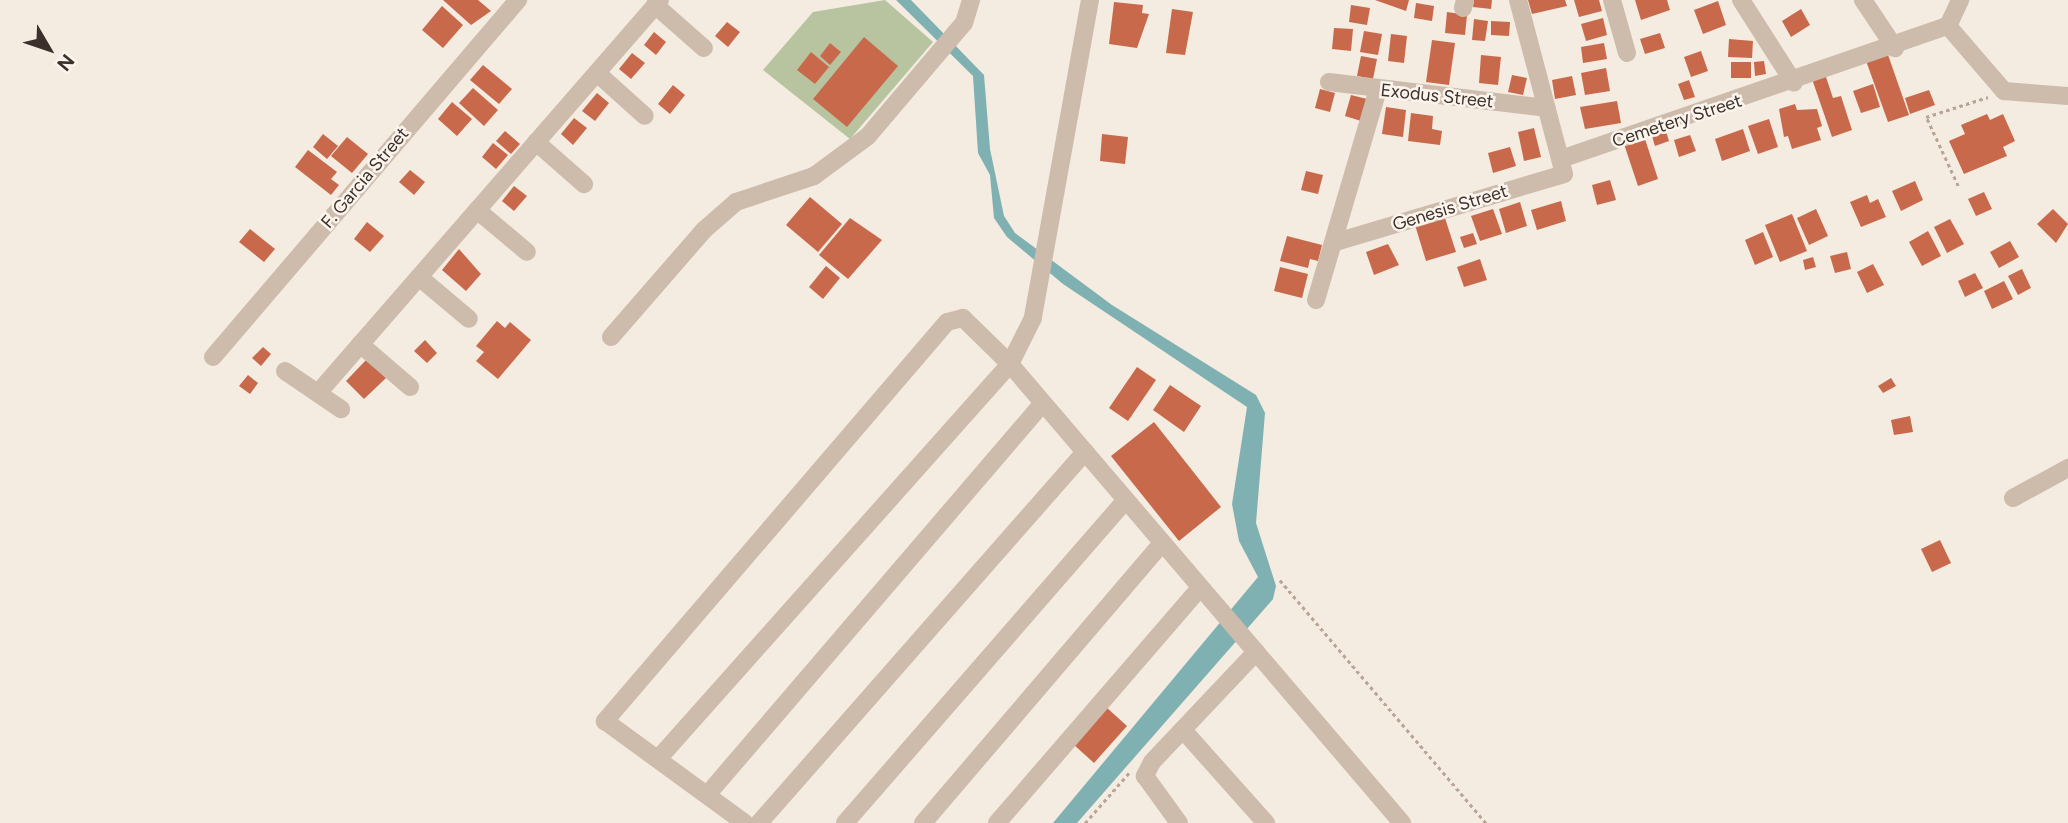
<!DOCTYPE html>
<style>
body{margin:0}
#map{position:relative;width:2068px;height:823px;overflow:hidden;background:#f4ebe1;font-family:Figtree,sans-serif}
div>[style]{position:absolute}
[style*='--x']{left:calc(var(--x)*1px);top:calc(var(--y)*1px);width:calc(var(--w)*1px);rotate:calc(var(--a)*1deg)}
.green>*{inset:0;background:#b8c4a0}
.water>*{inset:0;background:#7fb0b2}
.building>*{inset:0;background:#c8694b}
.path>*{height:2.5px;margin-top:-1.25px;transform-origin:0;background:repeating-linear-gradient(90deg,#b9a596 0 3.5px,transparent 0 7px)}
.minor>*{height:18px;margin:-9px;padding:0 9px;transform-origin:9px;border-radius:9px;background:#cdbbac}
span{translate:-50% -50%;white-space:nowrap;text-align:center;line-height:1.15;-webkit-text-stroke:5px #fbf5ee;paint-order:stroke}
.street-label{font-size:18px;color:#3b302b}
.north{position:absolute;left:14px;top:14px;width:70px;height:70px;-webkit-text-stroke:5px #fbf5ee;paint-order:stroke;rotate:129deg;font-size:19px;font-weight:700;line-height:28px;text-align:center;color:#3b302b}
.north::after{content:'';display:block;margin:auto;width:24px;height:32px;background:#3b302b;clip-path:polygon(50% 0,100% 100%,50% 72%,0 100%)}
</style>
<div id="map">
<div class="green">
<div style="clip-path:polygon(885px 0,933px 42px,850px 139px,763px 70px,813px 12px)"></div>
</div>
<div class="water">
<div style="clip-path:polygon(896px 0,911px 0,984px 75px,990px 149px,1004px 216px,1015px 233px,1112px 305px,1256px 395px,1265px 413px,1256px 523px,1276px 586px,1273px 599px,1077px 823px,1053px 823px,1258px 577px,1239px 541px,1232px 504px,1247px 407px,1063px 284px,1007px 237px,994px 218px,990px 175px,978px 153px,973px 76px)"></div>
</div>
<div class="building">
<div style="clip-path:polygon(443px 0,478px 0,491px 11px,471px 25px)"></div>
<div style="clip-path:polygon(1375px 0,1409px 0,1406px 11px)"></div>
<div style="clip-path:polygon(1474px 0,1492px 0,1491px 9px,1473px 7px)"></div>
<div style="clip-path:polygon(1528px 0,1565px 0,1567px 6px,1532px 14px)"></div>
<div style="clip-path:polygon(1574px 0,1599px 0,1602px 11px,1579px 17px)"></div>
<div style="clip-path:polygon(1635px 0,1667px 0,1670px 10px,1641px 20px)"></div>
<div style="clip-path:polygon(1718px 1px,1726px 25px,1703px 34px,1694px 10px)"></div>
<div style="clip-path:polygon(1114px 2px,1143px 5px,1142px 13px,1149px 14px,1137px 48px,1109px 44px)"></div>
<div style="clip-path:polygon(1416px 3px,1434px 6px,1432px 21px,1414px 18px)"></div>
<div style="clip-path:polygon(1351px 5px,1370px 8px,1367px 25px,1349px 22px)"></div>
<div style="clip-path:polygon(442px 6px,463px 25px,443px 48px,422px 30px)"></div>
<div style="clip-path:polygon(1172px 9px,1193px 12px,1185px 55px,1166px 53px)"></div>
<div style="clip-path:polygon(1801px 9px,1810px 25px,1791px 37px,1782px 21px)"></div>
<div style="clip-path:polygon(1447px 12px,1467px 15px,1465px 35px,1445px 33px)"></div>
<div style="clip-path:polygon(1603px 18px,1607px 35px,1586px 41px,1581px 24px)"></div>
<div style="clip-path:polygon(1474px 19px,1488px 21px,1485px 41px,1472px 40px)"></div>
<div style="clip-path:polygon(1491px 21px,1510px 22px,1509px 36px,1491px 35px)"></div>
<div style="clip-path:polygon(727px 22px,740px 32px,728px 47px,715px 36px)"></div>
<div style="clip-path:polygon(1334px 28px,1353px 29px,1351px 51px,1332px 49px)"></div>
<div style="clip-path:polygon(1364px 31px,1382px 34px,1378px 55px,1360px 52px)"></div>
<div style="clip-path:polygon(654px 32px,666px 42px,656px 55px,644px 45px)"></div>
<div style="clip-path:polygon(1660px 33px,1665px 48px,1645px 54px,1640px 39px)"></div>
<div style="clip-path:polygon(1391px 34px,1407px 36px,1404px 63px,1388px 61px)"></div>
<div style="clip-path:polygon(864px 37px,898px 66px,847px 127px,813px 99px)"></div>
<div style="clip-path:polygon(1729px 39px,1753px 41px,1752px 58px,1728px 57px)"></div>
<div style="clip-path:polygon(1432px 40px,1455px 43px,1449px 85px,1426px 82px)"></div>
<div style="clip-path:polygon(830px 43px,841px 52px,830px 65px,820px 56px)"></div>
<div style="clip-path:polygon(1604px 43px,1607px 59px,1583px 63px,1581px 47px)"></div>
<div style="clip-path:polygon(1701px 51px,1708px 71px,1691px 77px,1684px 57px)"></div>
<div style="clip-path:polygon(811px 52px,829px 67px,815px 84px,797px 70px)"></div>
<div style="clip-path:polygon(1887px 52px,1909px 115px,1888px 122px,1865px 58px)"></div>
<div style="clip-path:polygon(632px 53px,645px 63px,631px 79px,619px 69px)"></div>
<div style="clip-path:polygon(1481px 55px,1501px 57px,1498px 85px,1479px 83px)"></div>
<div style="clip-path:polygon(1361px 56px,1377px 59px,1373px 79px,1357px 76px)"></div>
<div style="clip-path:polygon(1764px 61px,1766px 74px,1755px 76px,1754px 62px)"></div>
<div style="clip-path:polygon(1731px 62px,1751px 62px,1751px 78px,1731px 78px)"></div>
<div style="clip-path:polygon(483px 65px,512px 89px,499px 104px,470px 80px)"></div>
<div style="clip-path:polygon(1606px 68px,1610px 91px,1585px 95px,1581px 73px)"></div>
<div style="clip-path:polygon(1825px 74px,1833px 98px,1841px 96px,1852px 130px,1832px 137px,1812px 79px)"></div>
<div style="clip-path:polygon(1512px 75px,1527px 78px,1523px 95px,1508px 92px)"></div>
<div style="clip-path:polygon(1572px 76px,1576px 95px,1555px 99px,1552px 80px)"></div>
<div style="clip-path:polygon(1689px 80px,1695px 97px,1684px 100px,1678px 84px)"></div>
<div style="clip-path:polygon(1873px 84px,1880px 107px,1861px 113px,1853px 91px)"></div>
<div style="clip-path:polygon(673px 85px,685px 95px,670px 114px,658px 104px)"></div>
<div style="clip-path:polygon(473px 88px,498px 110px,484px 126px,459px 103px)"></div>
<div style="clip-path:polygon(1320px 89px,1335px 93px,1330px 112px,1315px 108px)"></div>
<div style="clip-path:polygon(1929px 90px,1935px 105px,1910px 114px,1905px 98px)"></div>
<div style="clip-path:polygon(597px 93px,609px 103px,595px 121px,582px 111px)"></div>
<div style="clip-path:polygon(1351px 95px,1367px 99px,1361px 121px,1345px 116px)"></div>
<div style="clip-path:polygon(1617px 101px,1621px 123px,1585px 129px,1580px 107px)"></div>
<div style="clip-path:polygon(452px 102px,472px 119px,457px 136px,438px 119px)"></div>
<div style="clip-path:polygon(1795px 104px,1797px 110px,1817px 109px,1822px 126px,1817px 128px,1821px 140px,1792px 149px,1788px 136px,1784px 137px,1779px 109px)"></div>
<div style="clip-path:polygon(1386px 107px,1406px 110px,1403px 137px,1382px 134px)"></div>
<div style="clip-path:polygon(1411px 113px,1433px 116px,1432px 129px,1442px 131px,1440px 145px,1408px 141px)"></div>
<div style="clip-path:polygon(1987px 114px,1990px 120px,2003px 114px,2015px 141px,2003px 147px,2007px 156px,1964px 174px,1949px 141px,1965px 134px,1961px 125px)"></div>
<div style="clip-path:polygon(574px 118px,587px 128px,573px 145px,561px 134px)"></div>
<div style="clip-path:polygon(1769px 119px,1778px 147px,1758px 154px,1748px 126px)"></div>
<div style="clip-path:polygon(1534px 128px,1541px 157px,1524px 161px,1518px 132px)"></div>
<div style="clip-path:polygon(1665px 128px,1669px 141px,1655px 146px,1651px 133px)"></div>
<div style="clip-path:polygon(1743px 129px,1750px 151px,1722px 161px,1715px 139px)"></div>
<div style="clip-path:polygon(505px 131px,520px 144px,511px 154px,496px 141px)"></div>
<div style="clip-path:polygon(323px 134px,338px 146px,327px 159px,313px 147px)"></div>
<div style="clip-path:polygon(1102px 134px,1128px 137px,1125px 164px,1100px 161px)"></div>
<div style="clip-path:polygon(1690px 135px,1696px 151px,1679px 157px,1674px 140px)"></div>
<div style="clip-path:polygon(1644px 136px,1658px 179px,1638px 186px,1624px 144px)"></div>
<div style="clip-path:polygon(347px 137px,368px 154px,352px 173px,331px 156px)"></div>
<div style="clip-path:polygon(493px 143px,508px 155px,496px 169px,482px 157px)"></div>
<div style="clip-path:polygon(1510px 147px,1516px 166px,1493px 173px,1488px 153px)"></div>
<div style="clip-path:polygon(308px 150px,337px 172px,331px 179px,339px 185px,331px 195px,295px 167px)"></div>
<div style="clip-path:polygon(410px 170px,425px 182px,414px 195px,399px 182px)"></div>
<div style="clip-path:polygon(1306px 171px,1323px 175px,1318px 194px,1301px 190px)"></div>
<div style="clip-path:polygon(1610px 180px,1616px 200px,1597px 205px,1592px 185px)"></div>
<div style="clip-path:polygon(1915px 181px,1923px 200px,1901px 211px,1892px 191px)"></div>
<div style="clip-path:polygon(514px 186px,527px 196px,514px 211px,502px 201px)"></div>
<div style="clip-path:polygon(1984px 192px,1992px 209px,1976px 216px,1968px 199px)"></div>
<div style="clip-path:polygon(1867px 195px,1870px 203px,1878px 199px,1886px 217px,1861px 227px,1850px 202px)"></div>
<div style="clip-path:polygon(810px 197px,842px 224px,818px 252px,786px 225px)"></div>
<div style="clip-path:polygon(1561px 201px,1566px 221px,1537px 230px,1531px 210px)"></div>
<div style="clip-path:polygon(1520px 202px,1527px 226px,1506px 233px,1499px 209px)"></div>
<div style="clip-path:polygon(1493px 209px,1502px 234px,1480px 241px,1471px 216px)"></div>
<div style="clip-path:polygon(1816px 209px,1828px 236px,1809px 245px,1797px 218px)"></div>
<div style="clip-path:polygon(2053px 209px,2068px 224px,2056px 243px,2037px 224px)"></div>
<div style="clip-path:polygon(1792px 214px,1807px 251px,1780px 262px,1765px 225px)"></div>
<div style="clip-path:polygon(1444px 215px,1456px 252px,1426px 261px,1415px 225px)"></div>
<div style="clip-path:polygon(850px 218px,882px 240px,848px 279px,819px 255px)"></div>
<div style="clip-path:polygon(1950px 219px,1964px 244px,1947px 253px,1934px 227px)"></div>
<div style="clip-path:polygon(367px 222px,384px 236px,370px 252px,354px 239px)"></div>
<div style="clip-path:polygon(250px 229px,275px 249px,264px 262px,239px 242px)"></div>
<div style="clip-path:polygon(1928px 231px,1941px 256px,1922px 266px,1909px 242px)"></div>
<div style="clip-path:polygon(1763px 232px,1773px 257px,1755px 265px,1745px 240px)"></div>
<div style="clip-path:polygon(1473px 233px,1477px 244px,1464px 248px,1460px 237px)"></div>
<div style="clip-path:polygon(1287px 236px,1322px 245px,1318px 261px,1310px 259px,1308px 268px,1280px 261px)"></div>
<div style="clip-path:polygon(2010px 241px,2019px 257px,1999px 268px,1990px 252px)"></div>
<div style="clip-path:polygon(1388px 244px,1399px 265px,1374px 275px,1366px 252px)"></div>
<div style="clip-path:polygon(459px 249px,481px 274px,466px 291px,442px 270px)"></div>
<div style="clip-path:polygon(1847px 252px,1851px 269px,1835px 273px,1830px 256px)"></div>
<div style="clip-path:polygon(1813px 257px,1816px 267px,1805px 270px,1803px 260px)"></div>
<div style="clip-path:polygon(1480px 259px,1487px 280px,1464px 287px,1457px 267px)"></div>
<div style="clip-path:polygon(1873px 264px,1884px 285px,1867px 293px,1857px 272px)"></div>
<div style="clip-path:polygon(826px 266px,840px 278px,823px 299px,809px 287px)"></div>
<div style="clip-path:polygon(1280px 267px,1308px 274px,1302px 298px,1274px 291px)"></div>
<div style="clip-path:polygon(2022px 269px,2031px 288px,2018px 295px,2008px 276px)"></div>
<div style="clip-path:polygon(1975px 273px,1983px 288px,1965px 297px,1958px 281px)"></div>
<div style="clip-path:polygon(2004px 281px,2013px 299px,1992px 309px,1984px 291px)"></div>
<div style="clip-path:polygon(497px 321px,505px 328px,510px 322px,531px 340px,498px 379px,476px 361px,484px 352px,476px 346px)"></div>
<div style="clip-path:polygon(425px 340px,437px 353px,427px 363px,414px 351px)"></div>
<div style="clip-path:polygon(263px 347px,271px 354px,261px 366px,252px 358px)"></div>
<div style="clip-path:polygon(367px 359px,386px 378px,364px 399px,346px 381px)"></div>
<div style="clip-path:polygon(1137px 367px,1156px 380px,1128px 421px,1109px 408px)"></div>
<div style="clip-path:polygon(248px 375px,258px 383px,250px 394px,239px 386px)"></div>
<div style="clip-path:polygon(1891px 378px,1896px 386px,1883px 393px,1878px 386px)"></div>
<div style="clip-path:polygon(1170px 385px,1201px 406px,1184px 432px,1153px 410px)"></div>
<div style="clip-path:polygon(1910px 416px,1913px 432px,1894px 435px,1891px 420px)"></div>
<div style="clip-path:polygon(1154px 422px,1221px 507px,1179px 541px,1111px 456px)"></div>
<div style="clip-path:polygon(1940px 540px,1951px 563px,1932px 572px,1921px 549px)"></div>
<div style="clip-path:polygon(1106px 707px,1127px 726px,1094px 763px,1073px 744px)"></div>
</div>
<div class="path">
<div style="--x:1958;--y:186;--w:76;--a:-114.9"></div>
<div style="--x:1926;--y:117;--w:65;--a:-17.9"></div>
<div style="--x:1280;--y:580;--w:319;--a:49.7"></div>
<div style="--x:1085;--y:823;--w:67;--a:-48.7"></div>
</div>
<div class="minor">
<div style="--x:1090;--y:0;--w:323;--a:100.2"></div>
<div style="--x:1033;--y:318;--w:51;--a:116.6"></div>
<div style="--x:1010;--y:364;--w:379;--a:49.5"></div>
<div style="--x:1256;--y:652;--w:151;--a:133.4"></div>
<div style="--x:1152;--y:762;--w:16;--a:117"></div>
<div style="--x:1145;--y:776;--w:58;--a:54.1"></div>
<div style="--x:1612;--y:0;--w:55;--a:74.2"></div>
<div style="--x:1741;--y:0;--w:98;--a:57.4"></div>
<div style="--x:1863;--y:0;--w:58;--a:56.3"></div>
<div style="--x:655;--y:5;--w:65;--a:41.3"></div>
<div style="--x:1463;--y:8;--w:8;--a:-76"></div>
<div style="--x:1948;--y:26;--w:86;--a:49.3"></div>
<div style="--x:2004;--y:91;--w:64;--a:4.5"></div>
<div style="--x:1948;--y:26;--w:29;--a:-65"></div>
<div style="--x:597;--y:73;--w:64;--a:41.9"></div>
<div style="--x:1329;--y:82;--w:219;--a:6.8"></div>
<div style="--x:536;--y:142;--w:64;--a:41.2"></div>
<div style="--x:1561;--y:159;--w:409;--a:-19"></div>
<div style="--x:477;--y:210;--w:65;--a:40"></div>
<div style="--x:1336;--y:242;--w:238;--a:-16.6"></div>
<div style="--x:1564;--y:174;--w:180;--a:-104.8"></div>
<div style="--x:419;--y:277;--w:65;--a:40"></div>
<div style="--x:1316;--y:300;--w:219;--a:-73.6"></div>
<div style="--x:611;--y:337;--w:142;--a:-49"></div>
<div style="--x:704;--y:230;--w:43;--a:-41.2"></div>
<div style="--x:736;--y:202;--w:82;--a:-18.4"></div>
<div style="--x:814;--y:176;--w:67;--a:-36.5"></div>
<div style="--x:868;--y:136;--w:148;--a:-49.7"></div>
<div style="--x:964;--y:23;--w:24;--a:-73"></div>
<div style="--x:360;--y:344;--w:66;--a:40.7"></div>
<div style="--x:213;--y:357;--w:470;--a:-49.5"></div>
<div style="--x:285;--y:371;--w:68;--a:34.2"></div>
<div style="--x:318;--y:393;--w:521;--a:-48.97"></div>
<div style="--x:2013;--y:498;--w:63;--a:-28.6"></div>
<div style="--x:1256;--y:652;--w:225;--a:49.5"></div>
<div style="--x:1183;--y:730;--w:125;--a:48.3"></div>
<div style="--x:658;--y:759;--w:529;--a:-48.29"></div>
<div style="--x:1010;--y:364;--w:66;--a:-135.6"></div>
<div style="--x:963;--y:318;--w:16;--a:166"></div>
<div style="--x:947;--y:322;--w:526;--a:130.6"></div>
<div style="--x:605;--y:721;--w:173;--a:36.1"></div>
<div style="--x:707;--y:795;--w:516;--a:-49.4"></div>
<div style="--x:759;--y:823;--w:494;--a:-48.7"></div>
<div style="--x:845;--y:823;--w:428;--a:-49"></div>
<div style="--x:923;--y:823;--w:368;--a:-49.5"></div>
<div style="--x:997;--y:823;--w:311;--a:-49.2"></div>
</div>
<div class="street-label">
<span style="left:1437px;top:96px;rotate:6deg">Exodus Street</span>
<span style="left:1677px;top:121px;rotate:-18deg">Cemetery Street</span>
<span style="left:365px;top:178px;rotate:-50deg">F. Garcia Street</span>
<span style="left:1450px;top:208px;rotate:-17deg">Genesis Street</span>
</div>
<div class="north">N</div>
</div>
